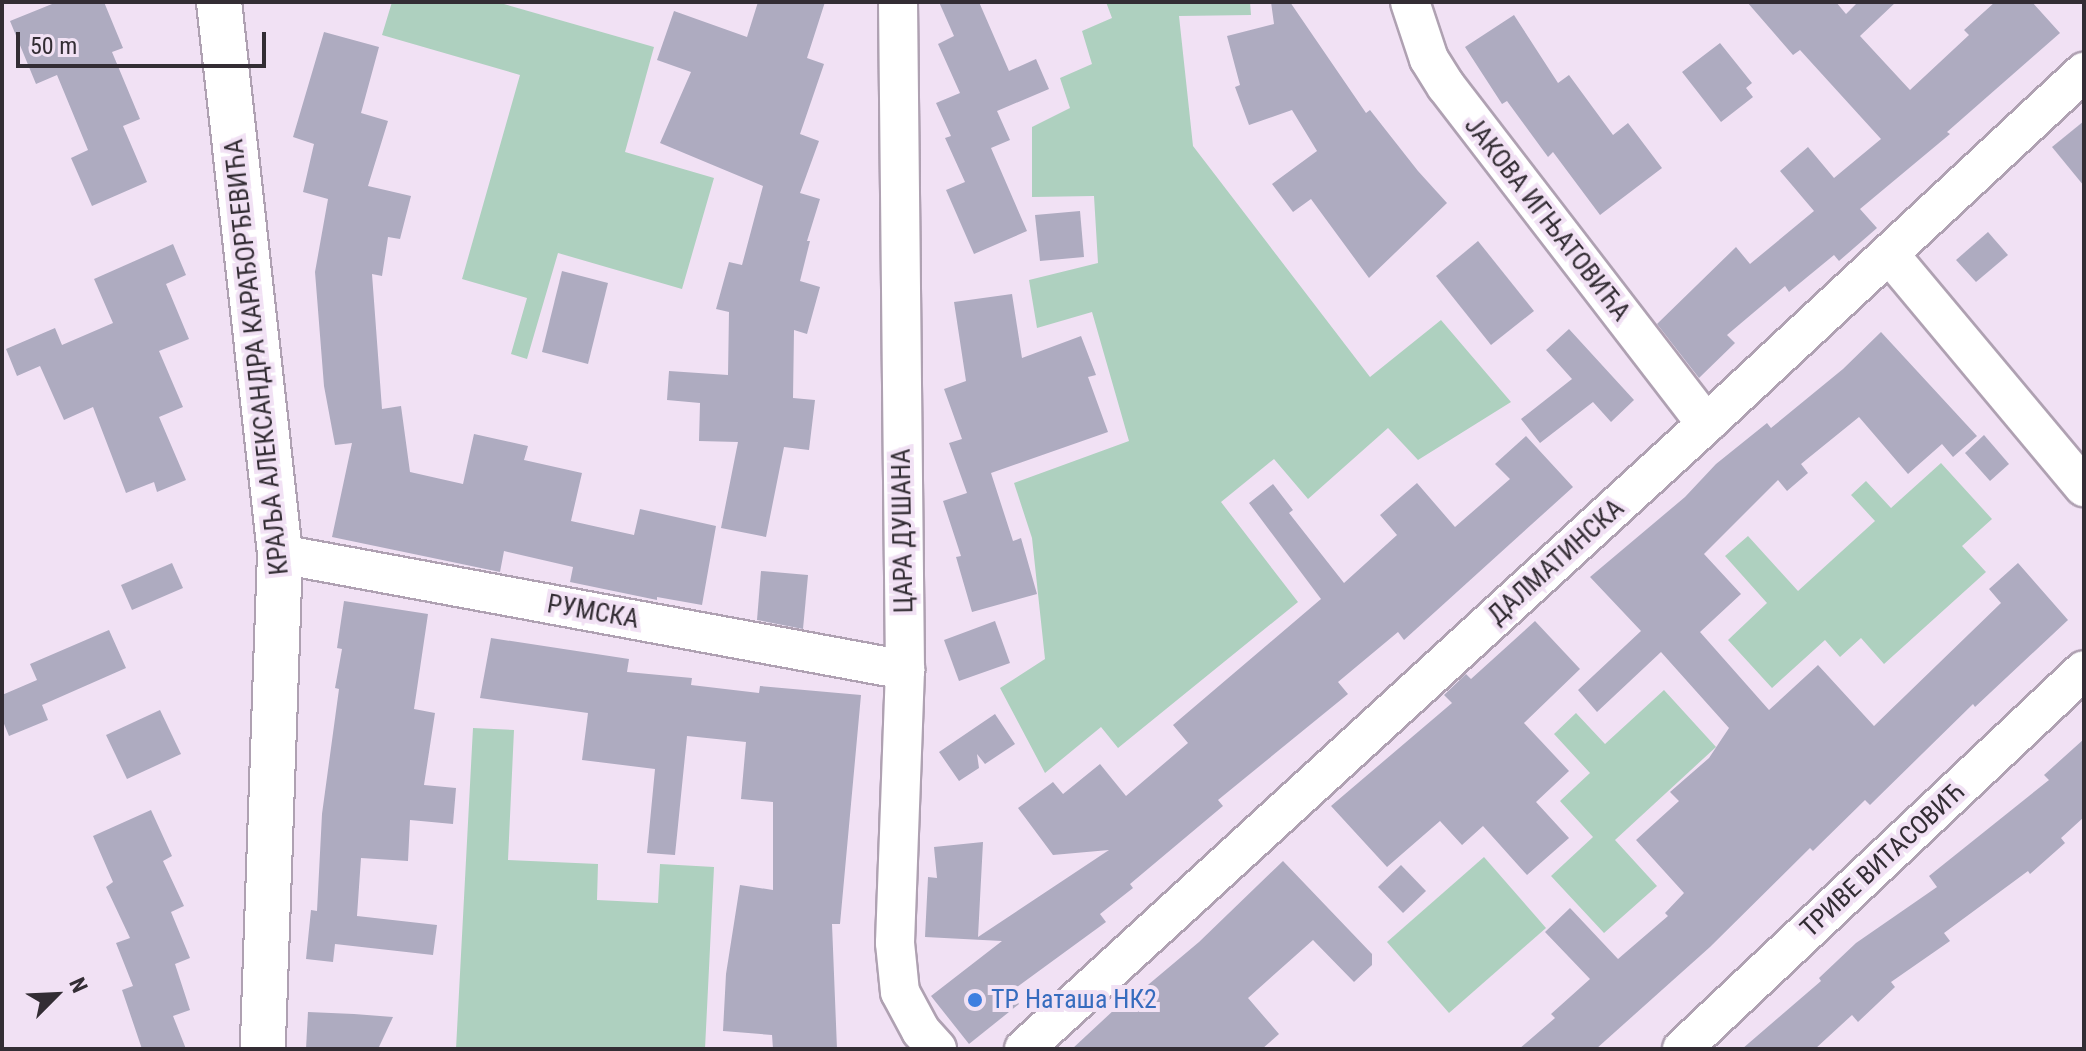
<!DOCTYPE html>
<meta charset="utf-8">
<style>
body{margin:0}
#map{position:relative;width:2086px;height:1051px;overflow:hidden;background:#f1e1f4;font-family:"Roboto Condensed",sans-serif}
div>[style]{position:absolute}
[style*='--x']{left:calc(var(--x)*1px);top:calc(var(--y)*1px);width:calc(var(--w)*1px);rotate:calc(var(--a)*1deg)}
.green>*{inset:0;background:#aed0bf}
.building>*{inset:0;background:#aeabc0}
.roads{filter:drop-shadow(2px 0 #afa1b2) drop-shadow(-2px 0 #afa1b2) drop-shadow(0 2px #afa1b2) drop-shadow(0 -2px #afa1b2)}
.minor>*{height:38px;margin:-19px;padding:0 19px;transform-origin:19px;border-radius:19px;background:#fff}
.tertiary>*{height:44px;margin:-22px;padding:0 22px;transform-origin:22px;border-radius:22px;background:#fff}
.dots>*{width:22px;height:22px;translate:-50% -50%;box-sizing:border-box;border:4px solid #f1e1f4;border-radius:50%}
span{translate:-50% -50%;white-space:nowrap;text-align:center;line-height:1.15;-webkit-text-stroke:8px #f1e1f4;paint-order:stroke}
.street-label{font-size:26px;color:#332d34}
.shop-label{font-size:26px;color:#366cbe}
.left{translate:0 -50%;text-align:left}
.frame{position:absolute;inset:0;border:4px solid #332d34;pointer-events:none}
.north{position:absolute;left:16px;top:955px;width:80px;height:80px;-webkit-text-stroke:6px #f1e1f4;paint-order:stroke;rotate:66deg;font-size:22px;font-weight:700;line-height:32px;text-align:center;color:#332d34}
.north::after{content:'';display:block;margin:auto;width:28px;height:36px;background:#332d34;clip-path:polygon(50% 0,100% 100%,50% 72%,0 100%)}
.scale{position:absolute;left:16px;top:32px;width:250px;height:36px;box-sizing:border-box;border:4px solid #332d34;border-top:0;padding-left:10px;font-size:24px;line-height:28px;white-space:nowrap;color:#332d34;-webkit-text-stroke:6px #f1e1f4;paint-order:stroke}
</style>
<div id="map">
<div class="green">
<div style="clip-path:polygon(392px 2px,497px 2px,654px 47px,625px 152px,714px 178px,682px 289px,558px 253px,527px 359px,511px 354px,527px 298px,462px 279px,520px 75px,382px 35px)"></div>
<div style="clip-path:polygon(1106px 2px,1250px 2px,1251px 15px,1179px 16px,1193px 146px,1370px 377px,1441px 320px,1511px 402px,1418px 460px,1388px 428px,1308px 499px,1274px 459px,1221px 502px,1298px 602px,1118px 748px,1101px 727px,1045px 773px,1000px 688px,1045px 659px,1032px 538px,1014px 483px,1129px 441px,1092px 312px,1037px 328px,1029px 280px,1098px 263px,1094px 196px,1032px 197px,1032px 127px,1070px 108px,1060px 78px,1092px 64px,1082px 31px,1112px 18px)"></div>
<div style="clip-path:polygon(1941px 463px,1992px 519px,1962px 546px,1986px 572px,1884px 664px,1861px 638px,1840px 657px,1825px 640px,1772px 688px,1728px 640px,1767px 603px,1725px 556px,1748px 536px,1798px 591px,1875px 521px,1851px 495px,1866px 481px,1891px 508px)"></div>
<div style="clip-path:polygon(1664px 690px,1716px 747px,1615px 840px,1657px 886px,1604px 933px,1551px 876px,1593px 837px,1560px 801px,1590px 773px,1554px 734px,1576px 713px,1605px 744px)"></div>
<div style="clip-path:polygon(473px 728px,514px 730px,508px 860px,598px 864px,597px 900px,658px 903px,660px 864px,714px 867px,705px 1049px,456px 1049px)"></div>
<div style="clip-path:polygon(1484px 857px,1546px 928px,1449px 1013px,1387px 942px)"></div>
</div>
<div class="building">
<div style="clip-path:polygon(57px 2px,104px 2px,123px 48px,112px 52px,140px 119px,123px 126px,147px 182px,92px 206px,71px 158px,88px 150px,57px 75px,36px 84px,10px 21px)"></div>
<div style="clip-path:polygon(758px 2px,825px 2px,807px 58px,824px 64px,800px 134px,819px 141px,800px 193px,820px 199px,807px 241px,810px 241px,800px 281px,820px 287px,807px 334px,794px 330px,793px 398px,815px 400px,809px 450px,784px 447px,766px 537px,721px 528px,738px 442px,699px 441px,700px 403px,667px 400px,669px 371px,728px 375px,729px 312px,716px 309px,729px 262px,742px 265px,763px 186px,660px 143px,691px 72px,657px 60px,674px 11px,747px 37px)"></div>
<div style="clip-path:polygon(939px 2px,979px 2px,1009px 71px,1036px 59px,1049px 89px,997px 111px,1010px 140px,991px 148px,1027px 231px,974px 254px,946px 190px,965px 182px,945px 138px,951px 136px,936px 103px,960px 93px,938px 44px,954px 36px)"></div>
<div style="clip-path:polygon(1271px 2px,1290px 2px,1366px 113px,1370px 110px,1418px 171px,1447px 203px,1369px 278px,1311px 199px,1293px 212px,1272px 184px,1317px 151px,1292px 110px,1249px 125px,1235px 87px,1240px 85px,1227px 36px,1274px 24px)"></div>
<div style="clip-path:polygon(1747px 2px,1836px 2px,1846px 14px,1858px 2px,1896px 2px,1860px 36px,1910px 90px,1969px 35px,1964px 30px,1995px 2px,2032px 2px,2060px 33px,1947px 132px,1950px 134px,1860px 209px,1877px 228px,1839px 261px,1834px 255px,1789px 292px,1785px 286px,1727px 335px,1735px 343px,1699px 378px,1657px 324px,1736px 247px,1750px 264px,1814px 211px,1780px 171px,1808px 147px,1834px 178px,1881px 139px,1800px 50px,1793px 55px)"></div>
<div style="clip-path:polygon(1514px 15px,1558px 83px,1569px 75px,1613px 135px,1628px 123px,1662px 168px,1600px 215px,1553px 152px,1548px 157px,1507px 101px,1502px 104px,1465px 47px)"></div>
<div style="clip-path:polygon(324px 32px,379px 47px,361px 113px,388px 121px,368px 186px,411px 196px,400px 239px,388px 237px,382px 276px,372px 274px,382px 409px,401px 406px,410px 472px,463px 484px,474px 434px,528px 446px,524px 460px,582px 473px,571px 521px,634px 535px,640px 509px,716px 526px,702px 605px,657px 597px,657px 600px,570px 582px,573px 567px,504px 551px,500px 572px,332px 537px,352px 443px,335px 445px,324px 386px,315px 272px,328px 199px,303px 192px,314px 144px,293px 137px)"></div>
<div style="clip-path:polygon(1720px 43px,1752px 83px,1746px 88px,1753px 97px,1721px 122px,1682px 72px)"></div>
<div style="clip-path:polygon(2084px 121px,2084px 186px,2052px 147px)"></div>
<div style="clip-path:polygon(1080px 211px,1084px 257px,1040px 261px,1035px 215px)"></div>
<div style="clip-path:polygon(1988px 232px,2008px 255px,1976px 282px,1956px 260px)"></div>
<div style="clip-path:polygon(1478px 241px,1534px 311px,1491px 345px,1436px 276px)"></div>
<div style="clip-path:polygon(173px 244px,186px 275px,166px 284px,189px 339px,159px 351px,183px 407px,159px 417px,186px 480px,157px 492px,154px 482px,126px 493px,93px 407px,64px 420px,40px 366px,17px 376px,6px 349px,55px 328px,62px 345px,113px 323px,94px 279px)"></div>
<div style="clip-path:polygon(562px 271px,608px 283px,588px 364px,542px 352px)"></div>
<div style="clip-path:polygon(1012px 294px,1022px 358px,1081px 336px,1096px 375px,1088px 377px,1108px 432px,991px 473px,1013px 541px,1021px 538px,1037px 594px,972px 612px,956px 557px,961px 556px,943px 501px,967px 493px,949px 443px,962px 439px,944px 389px,966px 381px,954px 302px)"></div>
<div style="clip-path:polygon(1569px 329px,1634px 400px,1611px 422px,1593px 402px,1540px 443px,1521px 419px,1572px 379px,1546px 350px)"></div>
<div style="clip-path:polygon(1881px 332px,1977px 436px,1953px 457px,1942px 444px,1908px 474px,1859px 417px,1801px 464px,1808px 473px,1787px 491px,1778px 480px,1704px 554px,1741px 594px,1700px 632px,1769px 710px,1818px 665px,1874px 726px,2001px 603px,1989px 589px,2018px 563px,2068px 620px,1975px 707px,1973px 704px,1870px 805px,1865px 800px,1813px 851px,1810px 848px,1710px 947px,1596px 1049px,1519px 1049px,1555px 1018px,1551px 1014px,1590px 979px,1545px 932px,1570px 908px,1618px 959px,1668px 916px,1665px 913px,1684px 893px,1636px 840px,1679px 801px,1670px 792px,1709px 758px,1729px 728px,1661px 652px,1597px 712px,1578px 690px,1641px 631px,1590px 577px,1685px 497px,1716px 464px,1767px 423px,1771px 428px,1843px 369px)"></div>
<div style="clip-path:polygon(1984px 435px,2009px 464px,1990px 481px,1965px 453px)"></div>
<div style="clip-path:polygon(1526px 436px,1573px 487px,1404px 640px,1398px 632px,1338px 682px,1348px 694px,1218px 800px,1223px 806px,1130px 884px,1133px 888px,1100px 914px,1106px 922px,1010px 992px,1019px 1004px,969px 1044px,931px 996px,1002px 941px,925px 937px,928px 877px,937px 878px,934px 847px,983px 842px,978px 937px,1109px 850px,1053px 855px,1018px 808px,1053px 782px,1063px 794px,1100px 764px,1126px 796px,1188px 743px,1173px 725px,1321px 599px,1249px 503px,1273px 484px,1293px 510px,1289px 513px,1344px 583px,1397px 535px,1380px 515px,1417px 483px,1455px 527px,1510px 479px,1495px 464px)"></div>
<div style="clip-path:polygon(172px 563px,183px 588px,132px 610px,121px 585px)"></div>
<div style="clip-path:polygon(761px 571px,808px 575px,803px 629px,757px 620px)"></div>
<div style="clip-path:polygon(344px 601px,428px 614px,414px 709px,435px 713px,424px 785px,456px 788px,453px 824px,410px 820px,408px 861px,361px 858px,357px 916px,437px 925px,433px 955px,335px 944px,333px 962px,306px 959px,311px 910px,317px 911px,322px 814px,339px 689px,335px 688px,342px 649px,337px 648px)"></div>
<div style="clip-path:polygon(995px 621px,1010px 663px,959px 681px,944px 640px)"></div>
<div style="clip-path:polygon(1535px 621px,1580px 669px,1524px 723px,1569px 771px,1536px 802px,1569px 838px,1527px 875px,1483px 826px,1462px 845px,1440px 821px,1387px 867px,1331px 806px,1452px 703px,1444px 695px,1466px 674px,1471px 679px)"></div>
<div style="clip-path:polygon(109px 630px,126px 668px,42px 705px,48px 720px,9px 736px,2px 719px,2px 695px,37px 680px,30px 664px)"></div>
<div style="clip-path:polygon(491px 638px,629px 659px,627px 672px,692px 678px,691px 685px,759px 693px,760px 686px,861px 695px,840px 924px,832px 924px,837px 1049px,773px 1049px,772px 1035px,723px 1031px,726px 974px,740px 885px,773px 890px,773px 802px,741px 799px,746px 742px,687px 736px,675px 855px,647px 853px,655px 769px,582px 760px,588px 713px,480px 698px)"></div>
<div style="clip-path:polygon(160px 710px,181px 754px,127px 779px,106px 735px)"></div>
<div style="clip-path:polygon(995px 714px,1015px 744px,985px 764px,977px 754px,979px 768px,959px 781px,939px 752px)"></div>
<div style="clip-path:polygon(2084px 739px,2084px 817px,2061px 838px,2065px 843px,2030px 874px,2028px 871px,1944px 933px,1950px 941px,1891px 982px,1895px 987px,1858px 1022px,1852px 1015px,1815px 1049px,1742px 1049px,1821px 981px,1819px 978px,1856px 943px,1937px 887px,1929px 876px,2049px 780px,2044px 775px)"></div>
<div style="clip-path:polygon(151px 810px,172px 856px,163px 861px,184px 906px,171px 912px,190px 958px,175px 964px,190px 1010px,173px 1016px,186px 1049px,142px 1049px,122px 990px,133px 986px,116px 943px,130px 938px,106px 887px,113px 882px,93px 836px)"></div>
<div style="clip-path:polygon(1283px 861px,1372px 954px,1372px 965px,1354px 982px,1313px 940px,1248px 998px,1279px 1034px,1262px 1049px,1072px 1049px,1115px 1009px,1117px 1011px,1199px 942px)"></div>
<div style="clip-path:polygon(1401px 865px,1426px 891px,1403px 913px,1378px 887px)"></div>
<div style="clip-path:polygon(308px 1012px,354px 1014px,393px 1017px,378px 1049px,306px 1049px)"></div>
</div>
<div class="roads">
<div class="minor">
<div style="--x:898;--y:2;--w:668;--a:89.4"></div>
<div style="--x:905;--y:670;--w:273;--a:92.1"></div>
<div style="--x:895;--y:943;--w:49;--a:84.2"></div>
<div style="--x:900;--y:992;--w:44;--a:61.7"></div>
<div style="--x:921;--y:1031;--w:24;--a:48"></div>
<div style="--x:1410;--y:2;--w:60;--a:71.6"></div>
<div style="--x:1429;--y:59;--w:32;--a:58"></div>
<div style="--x:1446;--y:86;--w:426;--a:52.4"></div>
<div style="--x:1889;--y:254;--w:304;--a:50.1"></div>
<div style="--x:280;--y:554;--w:636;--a:10.51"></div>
<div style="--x:1024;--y:1049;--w:925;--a:-42.5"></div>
<div style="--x:1706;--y:424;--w:517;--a:-42.96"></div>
<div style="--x:1682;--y:1049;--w:552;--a:-43.31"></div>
</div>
<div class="tertiary">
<div style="--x:219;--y:2;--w:555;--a:83.69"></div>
<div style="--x:280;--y:554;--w:495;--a:92"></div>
</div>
</div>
<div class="dots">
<div style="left:975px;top:1000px;background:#3f7fe0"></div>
</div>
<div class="street-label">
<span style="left:1547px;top:219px;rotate:52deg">ЈАКОВА ИГЊАТОВИЋА</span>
<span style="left:257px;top:357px;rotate:-96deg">КРАЉА АЛЕКСАНДРА КАРАЂОРЂЕВИЋА</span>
<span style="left:903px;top:531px;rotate:-91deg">ЦАРА ДУШАНА</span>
<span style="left:1556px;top:562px;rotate:-42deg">ДАЛМАТИНСКА</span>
<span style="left:593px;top:612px;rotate:10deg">РУМСКА</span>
<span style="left:1883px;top:860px;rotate:-43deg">ТРИВЕ ВИТАСОВИЋ</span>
</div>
<div class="shop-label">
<span class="left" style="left:991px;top:1000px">ТР Наташа НК2</span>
</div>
<div class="frame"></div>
<div class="north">N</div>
<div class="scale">50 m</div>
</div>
